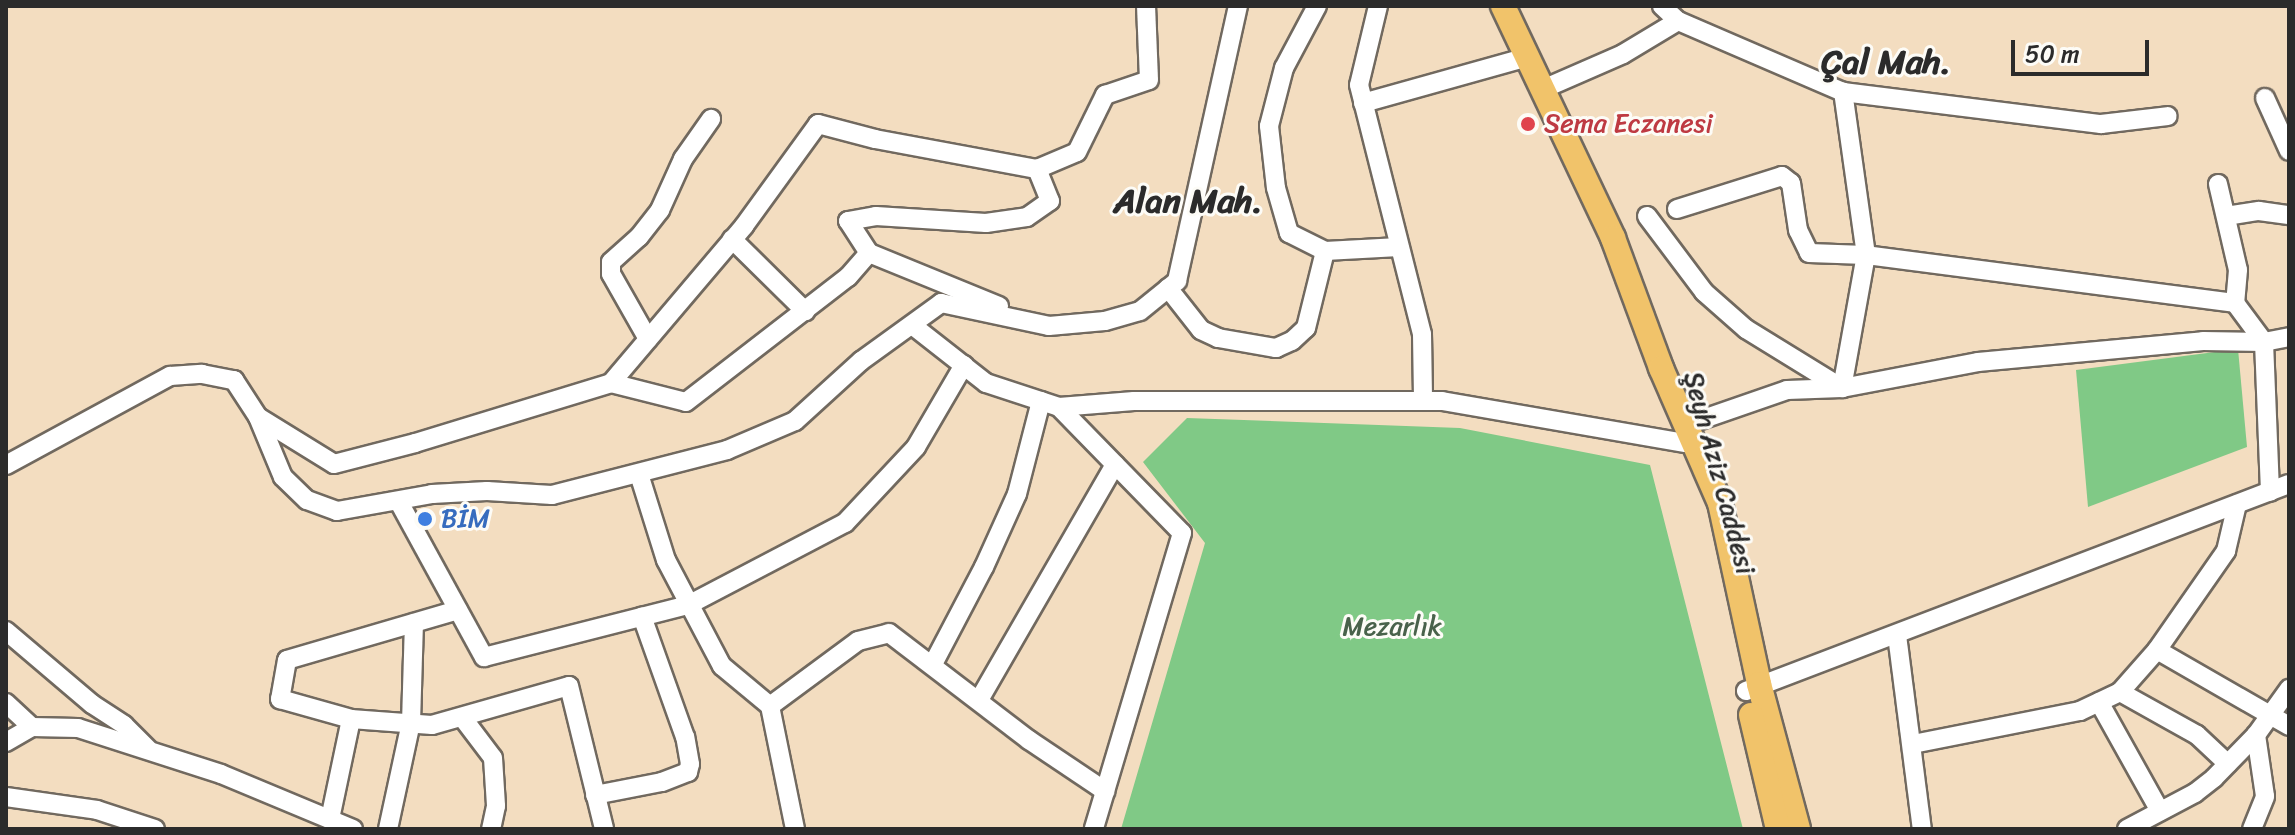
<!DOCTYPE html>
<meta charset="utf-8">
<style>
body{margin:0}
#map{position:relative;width:2295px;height:835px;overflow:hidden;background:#f3ddc0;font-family:Sriracha,sans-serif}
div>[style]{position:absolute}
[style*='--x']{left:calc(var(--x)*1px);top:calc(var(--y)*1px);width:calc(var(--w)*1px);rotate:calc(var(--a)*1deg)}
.green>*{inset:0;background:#80c986}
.roads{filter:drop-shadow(2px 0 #71695f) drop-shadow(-2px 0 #71695f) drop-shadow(0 2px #71695f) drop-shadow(0 -2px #71695f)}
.minor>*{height:18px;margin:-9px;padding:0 9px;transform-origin:9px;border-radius:9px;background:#fff}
.major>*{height:24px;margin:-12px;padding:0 12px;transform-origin:12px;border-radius:12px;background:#f1c36a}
.dots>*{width:22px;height:22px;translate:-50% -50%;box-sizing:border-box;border:4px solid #fdfcf7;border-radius:50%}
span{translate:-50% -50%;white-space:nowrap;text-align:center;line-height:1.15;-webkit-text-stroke:6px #fdfcf7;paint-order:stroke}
.health-label{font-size:26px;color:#be3a42}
.left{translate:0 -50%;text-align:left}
.street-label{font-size:26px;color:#2b2b2b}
.shop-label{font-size:26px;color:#366cbe}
.park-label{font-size:26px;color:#49624b}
.district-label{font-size:34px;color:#2b2b2b;font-weight:700}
.frame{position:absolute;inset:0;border:8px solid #2b2b2b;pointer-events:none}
.scale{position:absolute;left:2011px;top:40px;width:138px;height:36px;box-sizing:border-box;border:4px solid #2b2b2b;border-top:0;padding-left:10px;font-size:24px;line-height:28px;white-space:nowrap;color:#2b2b2b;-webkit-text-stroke:6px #fdfcf7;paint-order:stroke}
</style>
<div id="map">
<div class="green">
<div style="clip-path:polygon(2238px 349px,2247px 447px,2088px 507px,2076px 370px)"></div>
<div style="clip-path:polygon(1187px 418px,1460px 428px,1650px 465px,1743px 829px,1121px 829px,1205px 543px,1143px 462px)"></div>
</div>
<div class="roads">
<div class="minor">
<div style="--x:1317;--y:6;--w:70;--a:118"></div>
<div style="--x:1284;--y:68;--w:60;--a:104.5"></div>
<div style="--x:1269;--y:126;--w:62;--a:83.6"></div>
<div style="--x:1276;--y:188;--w:47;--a:73.9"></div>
<div style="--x:1289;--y:233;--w:40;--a:26.6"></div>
<div style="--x:1325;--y:251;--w:74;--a:-3.1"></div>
<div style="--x:1378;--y:6;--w:81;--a:103.5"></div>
<div style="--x:1359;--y:85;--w:257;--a:75.8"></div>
<div style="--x:1422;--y:334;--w:67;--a:89.1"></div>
<div style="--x:1543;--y:89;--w:87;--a:-23.6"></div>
<div style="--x:1623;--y:54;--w:64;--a:-31"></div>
<div style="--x:1843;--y:92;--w:260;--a:7.1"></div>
<div style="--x:2101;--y:124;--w:67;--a:-6.8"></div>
<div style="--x:2265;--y:98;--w:58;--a:65.6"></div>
<div style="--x:1363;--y:103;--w:171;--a:-15.6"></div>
<div style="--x:2218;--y:184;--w:88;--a:76.9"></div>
<div style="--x:2238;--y:270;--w:33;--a:95"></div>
<div style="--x:1677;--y:209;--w:110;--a:-17.4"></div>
<div style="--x:1782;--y:176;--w:11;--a:38"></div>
<div style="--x:1791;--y:183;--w:48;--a:81.5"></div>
<div style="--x:1798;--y:230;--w:25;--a:64"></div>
<div style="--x:1809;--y:253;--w:57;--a:2"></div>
<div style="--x:1866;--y:255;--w:372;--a:7.4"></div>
<div style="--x:2235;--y:303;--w:49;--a:53.4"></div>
<div style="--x:2264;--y:342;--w:150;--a:87.7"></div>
<div style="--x:1647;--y:216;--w:95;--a:53.1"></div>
<div style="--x:1704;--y:292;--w:56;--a:41.4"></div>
<div style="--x:1746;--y:329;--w:113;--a:31.6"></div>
<div style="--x:1842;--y:388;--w:135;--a:-79.8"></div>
<div style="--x:1866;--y:255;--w:165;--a:-98"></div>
<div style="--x:1843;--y:92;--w:180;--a:-156.7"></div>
<div style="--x:1678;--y:21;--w:22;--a:-137"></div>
<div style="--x:2226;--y:216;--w:33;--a:-9"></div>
<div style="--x:2259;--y:211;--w:30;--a:8"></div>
<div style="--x:732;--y:239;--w:103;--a:44.6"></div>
<div style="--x:1168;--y:288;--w:53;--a:51.8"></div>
<div style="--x:1201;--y:330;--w:19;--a:25"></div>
<div style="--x:1218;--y:338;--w:59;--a:9.8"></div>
<div style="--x:1276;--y:348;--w:17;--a:-24"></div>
<div style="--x:1292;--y:341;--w:19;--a:-43"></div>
<div style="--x:1306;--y:328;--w:79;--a:-76.1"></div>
<div style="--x:999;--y:306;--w:140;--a:-157.8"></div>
<div style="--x:869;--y:253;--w:38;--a:-123"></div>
<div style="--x:848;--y:221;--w:28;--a:-10"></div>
<div style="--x:876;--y:216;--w:110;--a:3.6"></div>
<div style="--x:986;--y:223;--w:41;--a:-8.3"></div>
<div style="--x:1027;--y:217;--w:28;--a:-35"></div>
<div style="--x:1050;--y:201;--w:35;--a:-112"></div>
<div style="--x:912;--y:325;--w:94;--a:38.1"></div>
<div style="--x:986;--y:383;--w:77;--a:18.2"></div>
<div style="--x:1059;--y:407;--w:75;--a:-4.6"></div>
<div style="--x:1134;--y:401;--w:308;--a:0"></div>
<div style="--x:1442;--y:401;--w:247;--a:9.8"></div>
<div style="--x:648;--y:339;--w:75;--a:-119.6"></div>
<div style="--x:611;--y:274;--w:12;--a:-90"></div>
<div style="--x:611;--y:262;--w:38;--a:-42"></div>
<div style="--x:639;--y:237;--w:34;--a:-52"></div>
<div style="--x:660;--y:210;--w:56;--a:-65.7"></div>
<div style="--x:683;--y:159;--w:49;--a:-55"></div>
<div style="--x:611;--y:383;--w:206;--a:-49.7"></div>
<div style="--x:744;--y:226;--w:126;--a:-54"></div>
<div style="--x:818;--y:124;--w:59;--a:14.7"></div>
<div style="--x:875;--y:139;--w:165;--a:10.5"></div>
<div style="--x:1037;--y:169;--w:43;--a:-23"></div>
<div style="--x:1077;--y:152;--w:64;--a:-63.8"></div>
<div style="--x:1105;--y:95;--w:46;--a:-18.8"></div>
<div style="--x:1149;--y:80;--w:74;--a:-92.3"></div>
<div style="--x:1059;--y:407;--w:176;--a:45.7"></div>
<div style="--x:1182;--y:533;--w:309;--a:106.6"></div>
<div style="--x:258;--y:417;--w:89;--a:31.7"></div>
<div style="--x:334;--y:464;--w:84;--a:-14.5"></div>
<div style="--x:415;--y:443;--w:205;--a:-17"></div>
<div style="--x:611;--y:383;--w:77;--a:14.2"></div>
<div style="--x:686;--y:402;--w:205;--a:-37.7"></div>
<div style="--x:848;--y:277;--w:32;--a:-49"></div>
<div style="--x:1686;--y:425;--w:107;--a:-19.1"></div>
<div style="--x:1787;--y:390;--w:55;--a:-2.1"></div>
<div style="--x:1842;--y:388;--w:138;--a:-10.8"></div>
<div style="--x:1978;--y:362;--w:226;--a:-5.3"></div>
<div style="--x:2203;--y:341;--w:61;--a:0.9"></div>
<div style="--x:2264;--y:342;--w:25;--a:-11"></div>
<div style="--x:6;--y:465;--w:187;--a:-28.5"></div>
<div style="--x:170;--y:376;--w:32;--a:-4"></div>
<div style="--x:202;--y:374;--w:33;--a:11"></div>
<div style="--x:234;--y:380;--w:44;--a:57"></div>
<div style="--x:258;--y:417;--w:65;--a:67.4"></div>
<div style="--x:283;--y:477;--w:33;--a:44"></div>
<div style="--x:307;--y:500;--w:32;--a:20"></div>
<div style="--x:337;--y:511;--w:97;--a:-10.1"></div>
<div style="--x:432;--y:494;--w:55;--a:-3.1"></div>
<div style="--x:487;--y:491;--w:65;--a:3.5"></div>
<div style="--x:552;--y:495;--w:181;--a:-14.4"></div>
<div style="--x:727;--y:450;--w:74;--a:-23.1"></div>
<div style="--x:795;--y:421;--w:89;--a:-42.3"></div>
<div style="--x:861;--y:361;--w:99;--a:-35.9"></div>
<div style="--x:941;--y:303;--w:110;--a:12"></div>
<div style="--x:1049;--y:326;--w:56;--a:-5.1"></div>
<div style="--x:1105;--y:321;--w:36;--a:-16"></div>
<div style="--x:1140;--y:311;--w:48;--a:-39"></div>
<div style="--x:1177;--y:281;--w:282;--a:-77.5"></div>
<div style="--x:639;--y:474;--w:90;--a:72.6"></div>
<div style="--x:666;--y:560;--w:120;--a:62.2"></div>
<div style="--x:722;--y:666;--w:62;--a:39.8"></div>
<div style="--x:770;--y:706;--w:126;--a:78.5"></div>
<div style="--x:399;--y:502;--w:177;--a:61.3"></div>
<div style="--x:484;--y:657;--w:211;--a:-14.3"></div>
<div style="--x:688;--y:605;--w:177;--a:-27.6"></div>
<div style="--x:845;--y:523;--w:104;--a:-46.9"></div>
<div style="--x:916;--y:447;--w:95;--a:-59.7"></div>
<div style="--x:458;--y:610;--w:178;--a:163.7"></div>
<div style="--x:287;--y:660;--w:40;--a:100"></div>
<div style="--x:280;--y:699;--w:74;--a:15.7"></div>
<div style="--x:351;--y:719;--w:81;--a:4.2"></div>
<div style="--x:432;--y:725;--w:142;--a:-15.9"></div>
<div style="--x:569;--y:686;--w:147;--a:76.2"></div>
<div style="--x:6;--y:631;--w:113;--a:40.3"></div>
<div style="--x:92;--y:704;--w:38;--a:33"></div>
<div style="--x:124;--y:725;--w:34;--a:45"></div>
<div style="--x:1897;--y:635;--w:196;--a:82.7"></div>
<div style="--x:2157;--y:650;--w:152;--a:29.9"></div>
<div style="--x:933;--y:664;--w:110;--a:-62.3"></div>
<div style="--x:984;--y:567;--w:80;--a:-65.7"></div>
<div style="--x:1017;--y:494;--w:96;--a:-75.5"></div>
<div style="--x:1746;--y:691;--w:581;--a:-20.87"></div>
<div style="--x:2120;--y:692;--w:88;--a:29.2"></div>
<div style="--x:2197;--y:735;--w:42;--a:43.1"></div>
<div style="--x:979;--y:700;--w:272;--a:-60"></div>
<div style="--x:2099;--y:702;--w:125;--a:60.8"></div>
<div style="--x:6;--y:703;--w:35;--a:43"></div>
<div style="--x:770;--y:706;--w:109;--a:-36.5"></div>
<div style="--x:858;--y:641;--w:32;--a:-14"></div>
<div style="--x:889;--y:633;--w:176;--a:37.4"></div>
<div style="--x:1029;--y:740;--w:92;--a:33.9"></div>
<div style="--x:462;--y:717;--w:51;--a:52.9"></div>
<div style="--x:493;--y:758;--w:48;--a:86.4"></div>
<div style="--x:496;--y:806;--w:24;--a:102"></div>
<div style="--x:6;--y:742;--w:30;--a:-30"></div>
<div style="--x:32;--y:727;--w:46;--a:1.2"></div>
<div style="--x:78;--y:728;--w:150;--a:17.8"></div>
<div style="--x:221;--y:774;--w:143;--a:22.6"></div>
<div style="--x:1913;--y:744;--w:170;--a:-11.2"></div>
<div style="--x:2080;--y:711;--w:44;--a:-25.4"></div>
<div style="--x:2120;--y:692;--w:56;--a:-48.6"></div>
<div style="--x:2157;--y:650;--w:121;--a:-55.1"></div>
<div style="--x:2226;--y:551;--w:48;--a:-76.8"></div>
<div style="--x:595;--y:795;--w:68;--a:-11"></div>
<div style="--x:662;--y:782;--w:28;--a:-21"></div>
<div style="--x:688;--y:772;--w:8;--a:-76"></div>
<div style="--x:690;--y:764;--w:27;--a:-100"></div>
<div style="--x:685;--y:737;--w:128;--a:-109.6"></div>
<div style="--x:6;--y:797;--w:92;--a:8.1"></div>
<div style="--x:97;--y:810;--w:61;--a:18.1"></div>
<div style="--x:330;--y:819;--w:102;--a:-78.1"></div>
<div style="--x:388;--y:829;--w:108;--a:-77.8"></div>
<div style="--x:411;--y:723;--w:100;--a:-88.3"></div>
<div style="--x:2127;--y:829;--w:77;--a:-27.9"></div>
<div style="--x:2195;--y:793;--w:24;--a:-38"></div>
<div style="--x:2214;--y:778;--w:60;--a:-45.7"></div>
<div style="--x:2256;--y:735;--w:57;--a:-54.3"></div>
<div style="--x:2252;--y:829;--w:35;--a:-68"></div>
<div style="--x:2265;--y:796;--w:62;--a:-98.4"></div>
</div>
<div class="major">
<div style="--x:1503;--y:6;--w:257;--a:64.6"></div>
<div style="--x:1613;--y:238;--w:139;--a:69.7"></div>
<div style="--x:1661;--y:368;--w:147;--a:66.4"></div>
<div style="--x:1720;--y:503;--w:185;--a:77.8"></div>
<div style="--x:1759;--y:684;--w:150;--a:74.9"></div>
<div style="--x:1751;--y:715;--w:117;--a:76.7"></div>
</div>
</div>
<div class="dots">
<div style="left:1528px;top:124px;background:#e0444e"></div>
<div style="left:425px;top:519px;background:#3f7fe0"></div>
</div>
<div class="health-label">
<span class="left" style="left:1544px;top:124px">Sema Eczanesi</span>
</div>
<div class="street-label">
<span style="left:1719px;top:473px;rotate:75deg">Şeyh Aziz Caddesi</span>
</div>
<div class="shop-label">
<span class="left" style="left:441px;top:519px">BİM</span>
</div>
<div class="park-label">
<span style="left:1392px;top:627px">Mezarlık</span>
</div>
<div class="district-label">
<span style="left:1886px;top:63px">Çal Mah.</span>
<span style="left:1188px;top:202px">Alan Mah.</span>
</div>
<div class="frame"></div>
<div class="scale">50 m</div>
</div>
